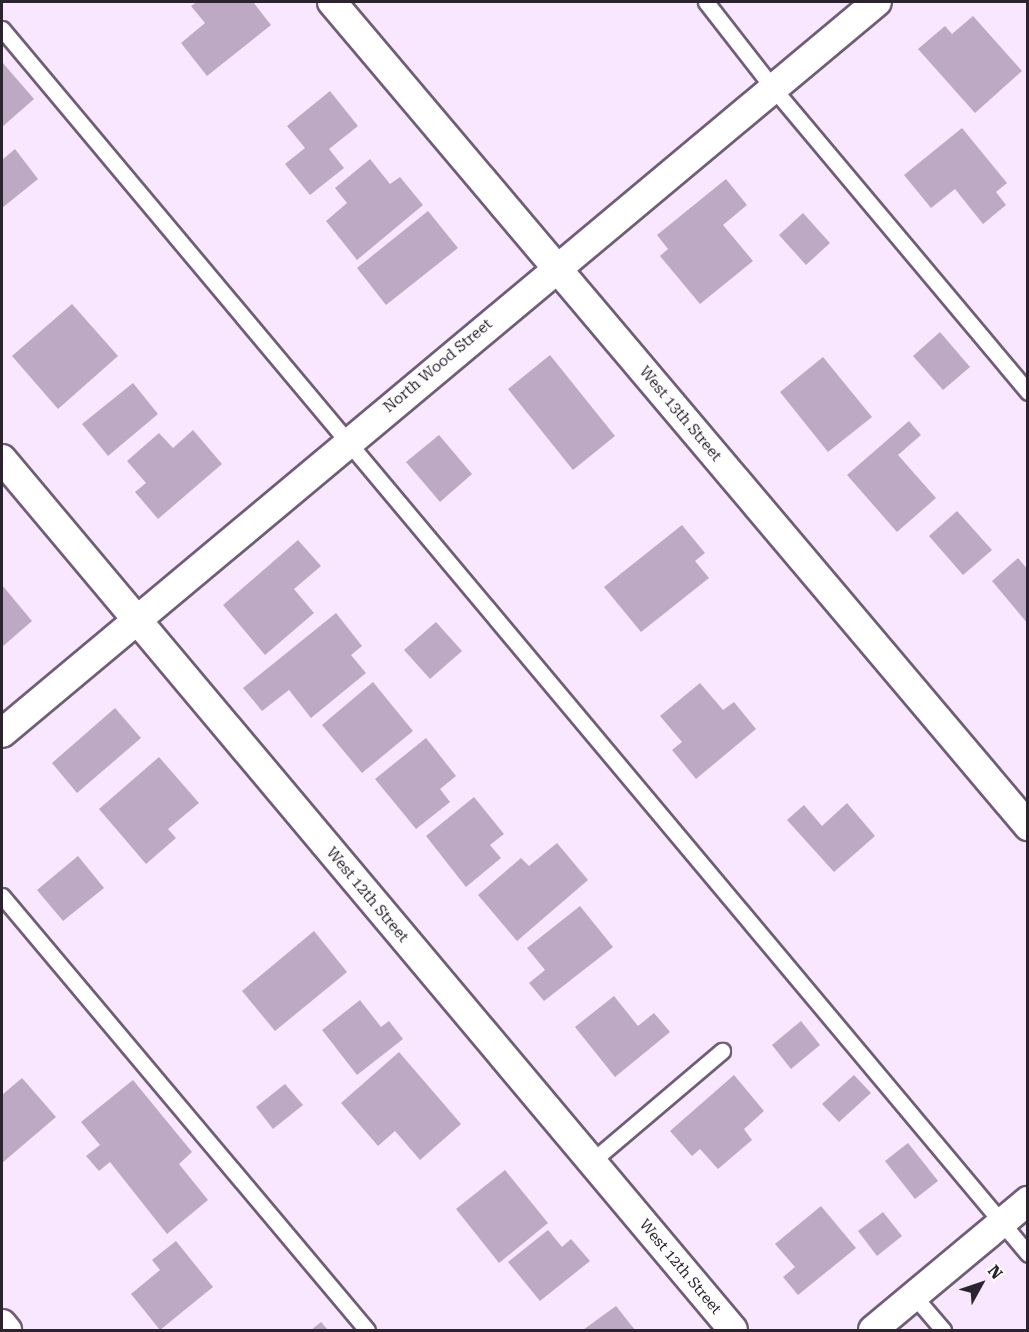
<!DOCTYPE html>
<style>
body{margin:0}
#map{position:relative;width:1029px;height:1332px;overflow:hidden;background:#f8e7fe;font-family:"Roboto Serif",serif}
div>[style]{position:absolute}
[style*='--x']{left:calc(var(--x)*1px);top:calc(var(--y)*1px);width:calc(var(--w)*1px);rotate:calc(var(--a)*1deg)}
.building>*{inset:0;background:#bea9c5}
.roads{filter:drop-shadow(2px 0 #705e77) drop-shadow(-2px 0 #705e77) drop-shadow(0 2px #705e77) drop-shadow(0 -2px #705e77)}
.service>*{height:15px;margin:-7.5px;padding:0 7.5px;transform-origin:7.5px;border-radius:7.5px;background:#fff}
.minor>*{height:28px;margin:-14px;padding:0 14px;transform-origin:14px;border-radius:14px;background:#fff}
span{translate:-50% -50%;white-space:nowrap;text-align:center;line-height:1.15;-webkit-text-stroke:5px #fff;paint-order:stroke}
.street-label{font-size:15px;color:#2b232e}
.frame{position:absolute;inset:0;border:3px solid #2b232e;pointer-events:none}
.north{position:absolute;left:951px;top:1254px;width:60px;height:60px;-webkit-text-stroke:4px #fff;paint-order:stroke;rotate:50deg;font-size:16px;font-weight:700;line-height:24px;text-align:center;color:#2b232e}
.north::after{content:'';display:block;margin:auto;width:21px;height:27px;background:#2b232e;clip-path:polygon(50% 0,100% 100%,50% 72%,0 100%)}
</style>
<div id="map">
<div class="building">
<div style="clip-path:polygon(197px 2px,253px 2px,271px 25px,207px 76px,181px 43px,205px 23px,191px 6px)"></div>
<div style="clip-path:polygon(973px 16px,1022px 71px,975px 113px,918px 49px,945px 26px,952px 34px)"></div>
<div style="clip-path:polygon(2px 62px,34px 99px,2px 127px)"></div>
<div style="clip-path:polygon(330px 91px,358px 126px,329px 149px,344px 168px,310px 195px,285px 164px,305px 148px,287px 126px)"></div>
<div style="clip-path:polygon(962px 128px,1007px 183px,996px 192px,1006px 205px,983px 224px,955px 189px,931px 208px,904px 175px)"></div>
<div style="clip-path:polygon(15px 149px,38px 179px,2px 208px,2px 160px)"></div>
<div style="clip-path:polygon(370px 159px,390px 184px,400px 177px,423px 205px,357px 260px,326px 221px,347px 203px,335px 188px)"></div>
<div style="clip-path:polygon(726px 179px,747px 205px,723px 225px,753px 261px,700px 304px,660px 256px,668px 249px,657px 235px)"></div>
<div style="clip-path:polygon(428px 211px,458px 248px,386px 305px,357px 268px)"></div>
<div style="clip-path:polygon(803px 213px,830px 243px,806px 265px,779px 235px)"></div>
<div style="clip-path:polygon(72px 304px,118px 356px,58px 409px,12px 356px)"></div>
<div style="clip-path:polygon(940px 332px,970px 367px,943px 390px,913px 356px)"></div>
<div style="clip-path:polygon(550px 355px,615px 436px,573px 470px,508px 389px)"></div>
<div style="clip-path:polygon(823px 357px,872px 417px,828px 452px,780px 392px)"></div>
<div style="clip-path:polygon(133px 383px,158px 414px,108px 456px,82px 424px)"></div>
<div style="clip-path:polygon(909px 421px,921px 435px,898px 455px,936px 498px,897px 532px,847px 475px)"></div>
<div style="clip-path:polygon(193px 430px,222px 464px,158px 519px,135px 492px,146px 483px,127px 461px,159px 433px,173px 448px)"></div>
<div style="clip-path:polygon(439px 435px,472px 474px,440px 502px,406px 462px)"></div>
<div style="clip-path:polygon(957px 511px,992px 550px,963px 575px,929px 536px)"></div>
<div style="clip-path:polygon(682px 525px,705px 553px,695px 561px,709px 578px,641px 632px,604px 587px)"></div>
<div style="clip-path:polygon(298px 540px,321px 566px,294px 589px,314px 613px,265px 655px,223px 605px)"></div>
<div style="clip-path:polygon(1018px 558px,1028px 570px,1028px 624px,992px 581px)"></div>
<div style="clip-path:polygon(2px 585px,32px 621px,2px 647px)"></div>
<div style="clip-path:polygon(336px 613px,362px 646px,351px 655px,366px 673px,311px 718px,289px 690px,262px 711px,243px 688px)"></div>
<div style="clip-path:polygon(436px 622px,462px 651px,430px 679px,404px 650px)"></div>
<div style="clip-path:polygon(373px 682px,413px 731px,362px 773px,322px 725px)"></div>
<div style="clip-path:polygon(700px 683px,723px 710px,734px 702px,756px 729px,696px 779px,672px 750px,682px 742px,660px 716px)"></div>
<div style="clip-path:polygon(115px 708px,141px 738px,77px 793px,52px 763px)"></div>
<div style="clip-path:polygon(426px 738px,456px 776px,440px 789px,450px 802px,416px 829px,375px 779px)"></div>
<div style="clip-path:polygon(159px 757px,199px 803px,168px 829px,176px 838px,146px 864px,99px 809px)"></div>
<div style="clip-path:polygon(474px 797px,504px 834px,490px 845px,501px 858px,466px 887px,426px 836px)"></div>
<div style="clip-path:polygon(847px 803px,875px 836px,834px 872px,787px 820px,804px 805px,822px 826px)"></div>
<div style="clip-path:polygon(557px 843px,588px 880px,517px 941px,478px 895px,521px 858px,529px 866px)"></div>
<div style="clip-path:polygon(78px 856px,104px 888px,63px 921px,37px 890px)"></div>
<div style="clip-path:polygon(580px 906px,613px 947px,544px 1001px,529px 983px,545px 970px,527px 948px)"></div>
<div style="clip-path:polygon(314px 931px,347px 972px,275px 1031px,242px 991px)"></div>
<div style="clip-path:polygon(614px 996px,638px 1026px,654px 1013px,670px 1032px,615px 1077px,575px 1027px)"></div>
<div style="clip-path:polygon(360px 1000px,381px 1027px,389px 1021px,403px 1039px,357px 1075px,322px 1030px)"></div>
<div style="clip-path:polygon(801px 1021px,820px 1045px,791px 1069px,772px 1045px)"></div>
<div style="clip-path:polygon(399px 1052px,461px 1124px,420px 1160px,395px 1131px,378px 1146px,341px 1103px)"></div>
<div style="clip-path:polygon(734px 1075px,764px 1111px,744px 1129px,752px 1140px,718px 1169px,700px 1149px,692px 1156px,670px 1131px)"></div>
<div style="clip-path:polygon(854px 1075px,871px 1093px,839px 1122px,822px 1104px)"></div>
<div style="clip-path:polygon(22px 1078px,56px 1117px,2px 1163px,2px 1095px)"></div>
<div style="clip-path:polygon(133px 1080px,192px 1152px,179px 1164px,208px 1200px,167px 1234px,110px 1162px,99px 1171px,86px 1156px,100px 1145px,81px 1122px)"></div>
<div style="clip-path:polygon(285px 1084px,303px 1105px,273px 1129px,256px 1107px)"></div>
<div style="clip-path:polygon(908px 1143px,938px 1181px,915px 1199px,885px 1161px)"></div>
<div style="clip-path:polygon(505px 1170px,548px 1223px,499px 1263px,456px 1209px)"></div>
<div style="clip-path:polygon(821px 1206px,856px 1248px,798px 1295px,783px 1277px,795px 1267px,775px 1244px)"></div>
<div style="clip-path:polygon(883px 1212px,902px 1236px,877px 1256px,858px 1231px)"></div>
<div style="clip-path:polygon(548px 1230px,562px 1247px,571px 1239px,590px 1261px,540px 1301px,508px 1262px)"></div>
<div style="clip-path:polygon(176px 1241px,213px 1287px,160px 1330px,131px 1294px,160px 1270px,152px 1260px)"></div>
<div style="clip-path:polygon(616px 1306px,635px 1330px,583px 1330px)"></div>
<div style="clip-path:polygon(321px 1322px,328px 1330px,311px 1330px)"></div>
</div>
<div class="roads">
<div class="service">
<div style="--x:706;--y:2;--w:109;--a:52.1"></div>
<div style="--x:773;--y:88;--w:397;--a:50"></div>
<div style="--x:2;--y:29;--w:1598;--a:50.05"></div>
<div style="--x:2;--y:896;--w:567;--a:49.94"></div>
<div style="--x:591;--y:1162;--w:172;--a:-40.3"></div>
<div style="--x:914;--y:1296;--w:45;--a:49.5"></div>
</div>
<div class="minor">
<div style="--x:332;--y:2;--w:1079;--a:49.81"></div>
<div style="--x:2;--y:459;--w:1137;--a:49.99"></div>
<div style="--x:2;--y:733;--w:1140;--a:-39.88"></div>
<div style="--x:2;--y:1324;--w:8;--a:50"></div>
<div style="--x:873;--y:1330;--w:202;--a:-39.8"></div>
</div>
</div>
<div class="street-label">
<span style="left:438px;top:366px;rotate:-40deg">North Wood Street</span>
<span style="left:680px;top:414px;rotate:50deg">West 13th Street</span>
<span style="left:367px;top:895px;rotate:50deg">West 12th Street</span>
<span style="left:680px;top:1267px;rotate:50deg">West 12th Street</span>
</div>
<div class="frame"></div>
<div class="north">N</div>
</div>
